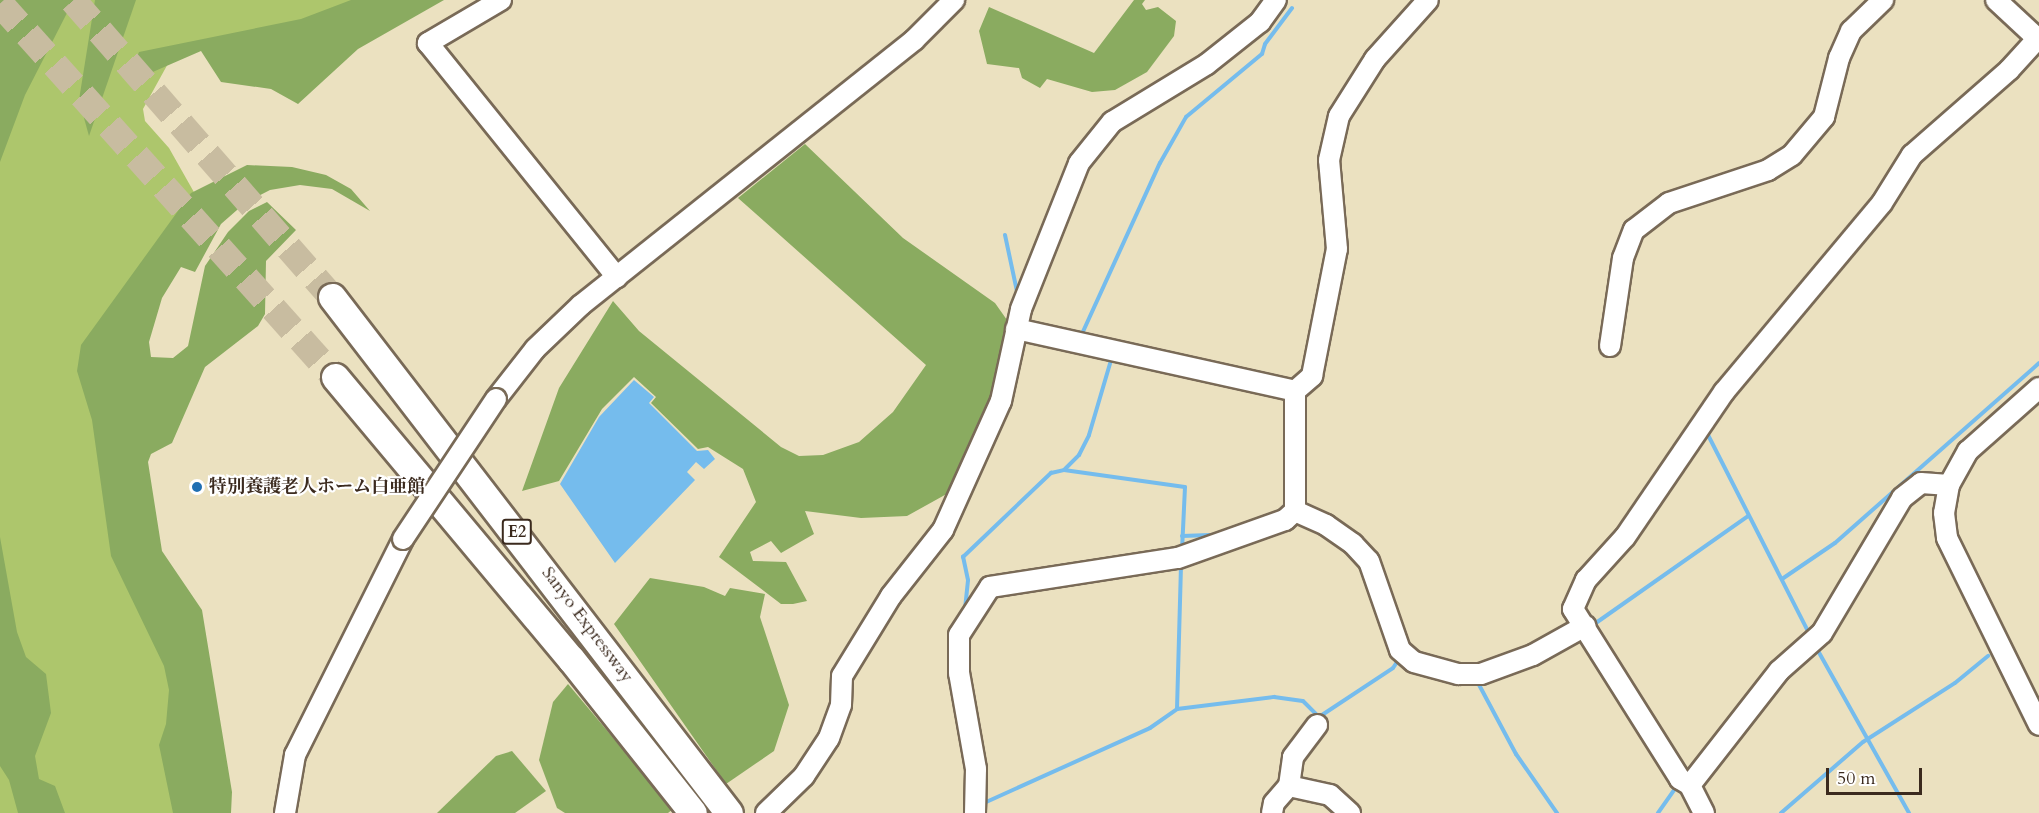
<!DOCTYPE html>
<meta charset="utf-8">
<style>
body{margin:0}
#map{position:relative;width:2039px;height:813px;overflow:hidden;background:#ebe1c0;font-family:Cardo,"Noto Serif JP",serif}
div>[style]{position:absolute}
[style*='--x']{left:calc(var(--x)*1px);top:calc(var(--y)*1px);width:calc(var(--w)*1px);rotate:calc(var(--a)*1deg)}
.green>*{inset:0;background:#adc66c}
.forest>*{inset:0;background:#8aab60}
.water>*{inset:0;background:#75bced}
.stream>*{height:4px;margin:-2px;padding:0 2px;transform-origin:2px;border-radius:2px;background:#75bced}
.highway-tunnel>*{height:27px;margin-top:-13.5px;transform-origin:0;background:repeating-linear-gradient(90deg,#c8bca0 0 27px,transparent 0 41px)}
.roads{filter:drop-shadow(2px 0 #796a57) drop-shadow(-2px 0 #796a57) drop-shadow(0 2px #796a57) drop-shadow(0 -2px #796a57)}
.minor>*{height:20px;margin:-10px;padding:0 10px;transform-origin:10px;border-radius:10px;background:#fff}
.highway>*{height:27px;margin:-13.5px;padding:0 13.5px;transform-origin:13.5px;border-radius:13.5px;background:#fff}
.bridges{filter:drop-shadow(2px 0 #796a57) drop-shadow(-2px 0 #796a57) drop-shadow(0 2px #796a57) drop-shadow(0 -2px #796a57)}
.minor-bridge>*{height:20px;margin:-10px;padding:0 10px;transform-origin:10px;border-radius:10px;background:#fff}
.dots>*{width:16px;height:16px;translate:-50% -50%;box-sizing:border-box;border:3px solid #fff;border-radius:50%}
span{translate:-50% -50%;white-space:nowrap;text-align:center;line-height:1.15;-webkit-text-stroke:4.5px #fff;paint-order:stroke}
.shield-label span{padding:2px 4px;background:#fff;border:2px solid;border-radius:4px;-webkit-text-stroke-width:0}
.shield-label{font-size:16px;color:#3b2a1e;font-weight:700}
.poi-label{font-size:18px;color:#3b2a1e;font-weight:700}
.left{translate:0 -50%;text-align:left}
.street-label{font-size:18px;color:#3b2a1e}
.scale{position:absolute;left:1826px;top:768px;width:96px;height:27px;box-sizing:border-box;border:3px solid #3b2a1e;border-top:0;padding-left:8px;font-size:18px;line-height:21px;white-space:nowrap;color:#3b2a1e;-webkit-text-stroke:4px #fff;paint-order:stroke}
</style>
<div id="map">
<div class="green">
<div style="clip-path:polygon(0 0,358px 0,302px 21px,142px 56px,170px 60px,143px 109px,145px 121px,169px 148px,195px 194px,86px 347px,173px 689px,177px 813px,0 813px)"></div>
</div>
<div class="forest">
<div style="clip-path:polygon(0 0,89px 0,67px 13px,25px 95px,0 162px)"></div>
<div style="clip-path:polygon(95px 0,136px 0,89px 136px,79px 100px)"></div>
<div style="clip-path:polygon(351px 0,444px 0,358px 49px,298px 104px,271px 89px,221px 82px,201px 51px,132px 81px,128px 78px,139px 52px,301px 19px)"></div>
<div style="clip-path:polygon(1134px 0,1145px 0,1142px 4px,1146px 10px,1158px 7px,1176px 21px,1174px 36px,1147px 72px,1115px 90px,1092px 92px,1047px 79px,1040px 88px,1022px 78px,1019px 68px,987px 64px,979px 31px,989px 7px,1094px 53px)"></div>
<div style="clip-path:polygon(805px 144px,903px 238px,995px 303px,1007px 320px,1008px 337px,997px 399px,952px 491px,907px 516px,861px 518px,805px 511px,814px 534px,781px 553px,771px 541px,750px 552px,753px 561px,786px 562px,807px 601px,793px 604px,781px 604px,719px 557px,756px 502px,743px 469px,708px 447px,698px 449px,651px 403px,656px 397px,634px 377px,602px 409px,559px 481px,522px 491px,559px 388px,613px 301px,639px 331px,781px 447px,799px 456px,823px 455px,859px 442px,893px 412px,926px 365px,738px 198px)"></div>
<div style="clip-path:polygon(247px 165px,292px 167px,326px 175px,351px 189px,370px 211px,332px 189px,300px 185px,270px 190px,245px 203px,221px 224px,195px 272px,181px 267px,162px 298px,149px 342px,151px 357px,173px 358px,188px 346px,205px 266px,228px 232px,249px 211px,267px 202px,296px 230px,266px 261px,265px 314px,258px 326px,205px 367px,172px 443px,151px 454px,148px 462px,162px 551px,202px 610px,232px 792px,231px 813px,173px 813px,159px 745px,166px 724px,169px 690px,164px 666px,111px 556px,92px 420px,77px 371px,81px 345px,191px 193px)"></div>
<div style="clip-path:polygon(0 537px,17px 632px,26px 657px,46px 674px,51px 713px,35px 756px,39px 779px,55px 786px,65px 813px,18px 813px,9px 780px,0 766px)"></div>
<div style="clip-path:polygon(650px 578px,704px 587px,725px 596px,730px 588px,765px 594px,760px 617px,789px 705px,774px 751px,726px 784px,614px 624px)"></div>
<div style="clip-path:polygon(568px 684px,673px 809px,668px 813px,565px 813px,557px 808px,539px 760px,553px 702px)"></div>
<div style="clip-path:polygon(512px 751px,546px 791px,515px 813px,437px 813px,496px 756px)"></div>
</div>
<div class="water">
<div style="clip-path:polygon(634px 380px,654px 397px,649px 403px,697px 451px,708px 450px,715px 459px,704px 469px,696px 462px,687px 472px,695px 480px,615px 563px,560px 484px,599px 417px)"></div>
</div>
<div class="stream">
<div style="--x:1005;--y:235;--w:62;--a:78"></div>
<div style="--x:1081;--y:336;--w:190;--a:-65.5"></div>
<div style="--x:1160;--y:163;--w:53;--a:-60.5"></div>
<div style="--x:1186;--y:117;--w:99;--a:-39.7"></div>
<div style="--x:1262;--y:54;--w:10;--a:-73"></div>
<div style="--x:1265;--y:44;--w:45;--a:-53.1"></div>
<div style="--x:1706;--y:431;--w:229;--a:63"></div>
<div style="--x:1065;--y:469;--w:20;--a:-45"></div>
<div style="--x:1079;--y:455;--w:22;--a:-63"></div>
<div style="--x:1089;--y:435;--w:81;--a:-73.6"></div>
<div style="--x:1278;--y:514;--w:13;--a:-51"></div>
<div style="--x:1286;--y:504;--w:3;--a:72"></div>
<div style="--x:1182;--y:536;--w:35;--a:-2"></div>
<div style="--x:1782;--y:579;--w:64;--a:-34.2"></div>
<div style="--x:1835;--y:543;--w:272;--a:-41.4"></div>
<div style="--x:965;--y:609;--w:29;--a:-84"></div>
<div style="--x:968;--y:580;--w:24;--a:-102"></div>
<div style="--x:963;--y:557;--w:122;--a:-43.7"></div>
<div style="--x:1051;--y:473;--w:13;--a:-13"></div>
<div style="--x:1064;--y:470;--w:122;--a:8"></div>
<div style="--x:1185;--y:487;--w:63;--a:92.7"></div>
<div style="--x:1593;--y:625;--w:189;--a:-35.1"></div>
<div style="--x:1817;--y:649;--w:188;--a:60.7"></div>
<div style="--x:1477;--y:681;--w:83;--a:61.9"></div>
<div style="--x:1516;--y:754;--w:72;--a:55.2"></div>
<div style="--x:1177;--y:709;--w:146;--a:-88.4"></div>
<div style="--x:1684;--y:776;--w:137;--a:-51.5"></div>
<div style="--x:984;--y:803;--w:182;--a:-24.3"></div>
<div style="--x:1150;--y:728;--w:33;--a:-35"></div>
<div style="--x:1177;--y:709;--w:98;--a:-7.1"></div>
<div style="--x:1274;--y:697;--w:29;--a:8"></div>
<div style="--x:1303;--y:701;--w:21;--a:45"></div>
<div style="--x:1318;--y:716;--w:4;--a:-14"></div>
<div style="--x:1322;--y:715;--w:85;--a:-33.5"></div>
<div style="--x:1393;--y:668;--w:11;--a:-56"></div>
<div style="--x:1658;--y:813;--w:35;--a:-55"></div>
<div style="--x:1781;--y:813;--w:108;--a:-40.9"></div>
<div style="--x:1863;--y:742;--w:109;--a:-32.7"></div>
<div style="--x:1955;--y:683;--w:43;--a:-39.3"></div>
</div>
<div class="highway-tunnel">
<div style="--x:73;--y:0;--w:394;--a:48.9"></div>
<div style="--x:0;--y:3;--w:502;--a:48.15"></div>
</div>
<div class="roads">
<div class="minor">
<div style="--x:501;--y:0;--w:85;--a:149.5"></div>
<div style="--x:428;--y:43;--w:301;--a:51.1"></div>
<div style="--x:1996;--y:0;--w:57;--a:42.9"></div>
<div style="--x:1016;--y:329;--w:286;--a:12.5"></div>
<div style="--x:1610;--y:346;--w:89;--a:-81.6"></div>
<div style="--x:1623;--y:258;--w:30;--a:-69"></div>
<div style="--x:1634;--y:230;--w:44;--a:-37.6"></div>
<div style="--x:1669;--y:203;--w:104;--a:-18.4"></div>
<div style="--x:1768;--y:170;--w:28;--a:-32"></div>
<div style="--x:1792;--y:155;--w:50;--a:-49.9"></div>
<div style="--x:1824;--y:117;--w:61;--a:-75.7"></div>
<div style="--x:1839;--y:58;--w:30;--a:-66"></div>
<div style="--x:1851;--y:31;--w:45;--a:-44.1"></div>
<div style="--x:496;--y:399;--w:63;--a:-52"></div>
<div style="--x:535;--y:349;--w:64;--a:-43.7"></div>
<div style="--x:581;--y:305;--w:426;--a:-38.5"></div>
<div style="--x:914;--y:40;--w:57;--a:-45"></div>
<div style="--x:1949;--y:485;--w:28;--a:100"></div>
<div style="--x:1944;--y:513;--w:25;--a:83"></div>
<div style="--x:1947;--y:538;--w:208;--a:63.8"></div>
<div style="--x:1295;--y:511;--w:34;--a:24"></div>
<div style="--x:1326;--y:525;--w:33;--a:35"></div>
<div style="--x:1353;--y:544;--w:23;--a:47"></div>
<div style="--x:1369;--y:561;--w:94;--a:70.8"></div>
<div style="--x:1400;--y:650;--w:18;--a:41"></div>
<div style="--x:1414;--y:662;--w:46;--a:15.3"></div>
<div style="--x:1458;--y:674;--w:23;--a:0"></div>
<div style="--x:1481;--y:674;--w:55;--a:-20.1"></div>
<div style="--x:1533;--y:655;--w:60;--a:-29.1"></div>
<div style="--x:1690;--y:785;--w:145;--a:-52"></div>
<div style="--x:1779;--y:671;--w:57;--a:-41.5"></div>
<div style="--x:1822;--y:633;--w:157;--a:-59.3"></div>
<div style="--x:1902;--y:498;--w:24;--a:-38"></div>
<div style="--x:1921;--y:483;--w:28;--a:4"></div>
<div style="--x:1949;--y:485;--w:39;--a:-61"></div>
<div style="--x:1968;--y:451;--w:95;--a:-41.6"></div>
<div style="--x:1289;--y:786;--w:29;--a:-82"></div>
<div style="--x:1293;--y:757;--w:40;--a:-53"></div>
<div style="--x:285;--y:813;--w:59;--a:-80.2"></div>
<div style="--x:295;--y:755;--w:241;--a:-63.4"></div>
<div style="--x:766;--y:813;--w:53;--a:-44.2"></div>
<div style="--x:804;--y:776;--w:45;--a:-56.7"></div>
<div style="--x:829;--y:738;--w:35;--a:-70"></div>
<div style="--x:841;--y:705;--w:29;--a:-88"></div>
<div style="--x:842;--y:676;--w:94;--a:-58.5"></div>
<div style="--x:891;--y:596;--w:84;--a:-51.8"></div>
<div style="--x:943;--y:530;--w:141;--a:-65.8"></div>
<div style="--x:1001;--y:401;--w:94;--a:-77.7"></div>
<div style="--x:1021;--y:309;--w:157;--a:-68.3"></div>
<div style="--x:1079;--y:163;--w:53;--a:-51.2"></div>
<div style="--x:1112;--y:122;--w:111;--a:-31.4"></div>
<div style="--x:1207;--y:64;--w:68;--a:-38.4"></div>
<div style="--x:1260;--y:22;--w:27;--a:-54"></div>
<div style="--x:975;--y:813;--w:44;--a:-88.7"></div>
<div style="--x:976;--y:769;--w:97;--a:-100"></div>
<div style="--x:959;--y:673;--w:38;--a:-90"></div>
<div style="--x:959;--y:635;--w:57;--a:-57.1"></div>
<div style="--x:990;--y:587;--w:190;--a:-8.8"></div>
<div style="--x:1178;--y:558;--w:114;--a:-19.6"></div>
<div style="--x:1285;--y:520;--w:13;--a:-42"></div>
<div style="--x:1295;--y:511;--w:120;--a:-90"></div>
<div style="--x:1295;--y:391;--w:23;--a:-41"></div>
<div style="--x:1312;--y:376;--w:129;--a:-78.9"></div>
<div style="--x:1337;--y:249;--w:89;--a:-95.1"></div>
<div style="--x:1329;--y:160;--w:45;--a:-77.2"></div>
<div style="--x:1339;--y:116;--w:67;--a:-57.7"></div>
<div style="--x:1375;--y:59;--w:79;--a:-48.1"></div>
<div style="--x:1272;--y:813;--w:10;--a:-79"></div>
<div style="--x:1274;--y:803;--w:23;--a:-49"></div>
<div style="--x:1289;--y:786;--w:42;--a:12.4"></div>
<div style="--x:1330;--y:795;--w:27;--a:42"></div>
<div style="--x:1704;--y:813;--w:31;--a:-117"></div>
<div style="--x:1690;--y:785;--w:12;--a:-149"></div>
<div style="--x:1680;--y:779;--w:201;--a:-122.2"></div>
<div style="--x:1573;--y:609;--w:32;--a:-66"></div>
<div style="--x:1586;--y:580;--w:58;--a:-47.8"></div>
<div style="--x:1625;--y:537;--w:176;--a:-55.7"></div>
<div style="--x:1724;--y:392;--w:246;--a:-50.1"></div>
<div style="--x:1882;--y:203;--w:57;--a:-58"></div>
<div style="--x:1912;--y:155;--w:129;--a:-41.2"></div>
<div style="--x:2009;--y:70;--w:45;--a:-47.7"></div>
</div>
<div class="highway">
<div style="--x:332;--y:297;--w:651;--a:52.43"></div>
<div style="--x:335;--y:377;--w:368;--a:50.1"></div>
<div style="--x:571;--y:659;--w:196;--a:51.6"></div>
</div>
</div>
<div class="bridges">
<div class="minor-bridge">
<div style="--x:403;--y:539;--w:168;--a:-56.4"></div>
</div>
</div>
<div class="dots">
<div style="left:197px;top:487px;background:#1f6fb2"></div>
</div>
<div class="shield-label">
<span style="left:517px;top:532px">E2</span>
</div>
<div class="poi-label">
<span class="left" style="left:209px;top:487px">特別養護老人ホーム白亜館</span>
</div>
<div class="street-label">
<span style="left:587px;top:625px;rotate:53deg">Sanyo Expressway</span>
</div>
<div class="scale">50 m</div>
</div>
